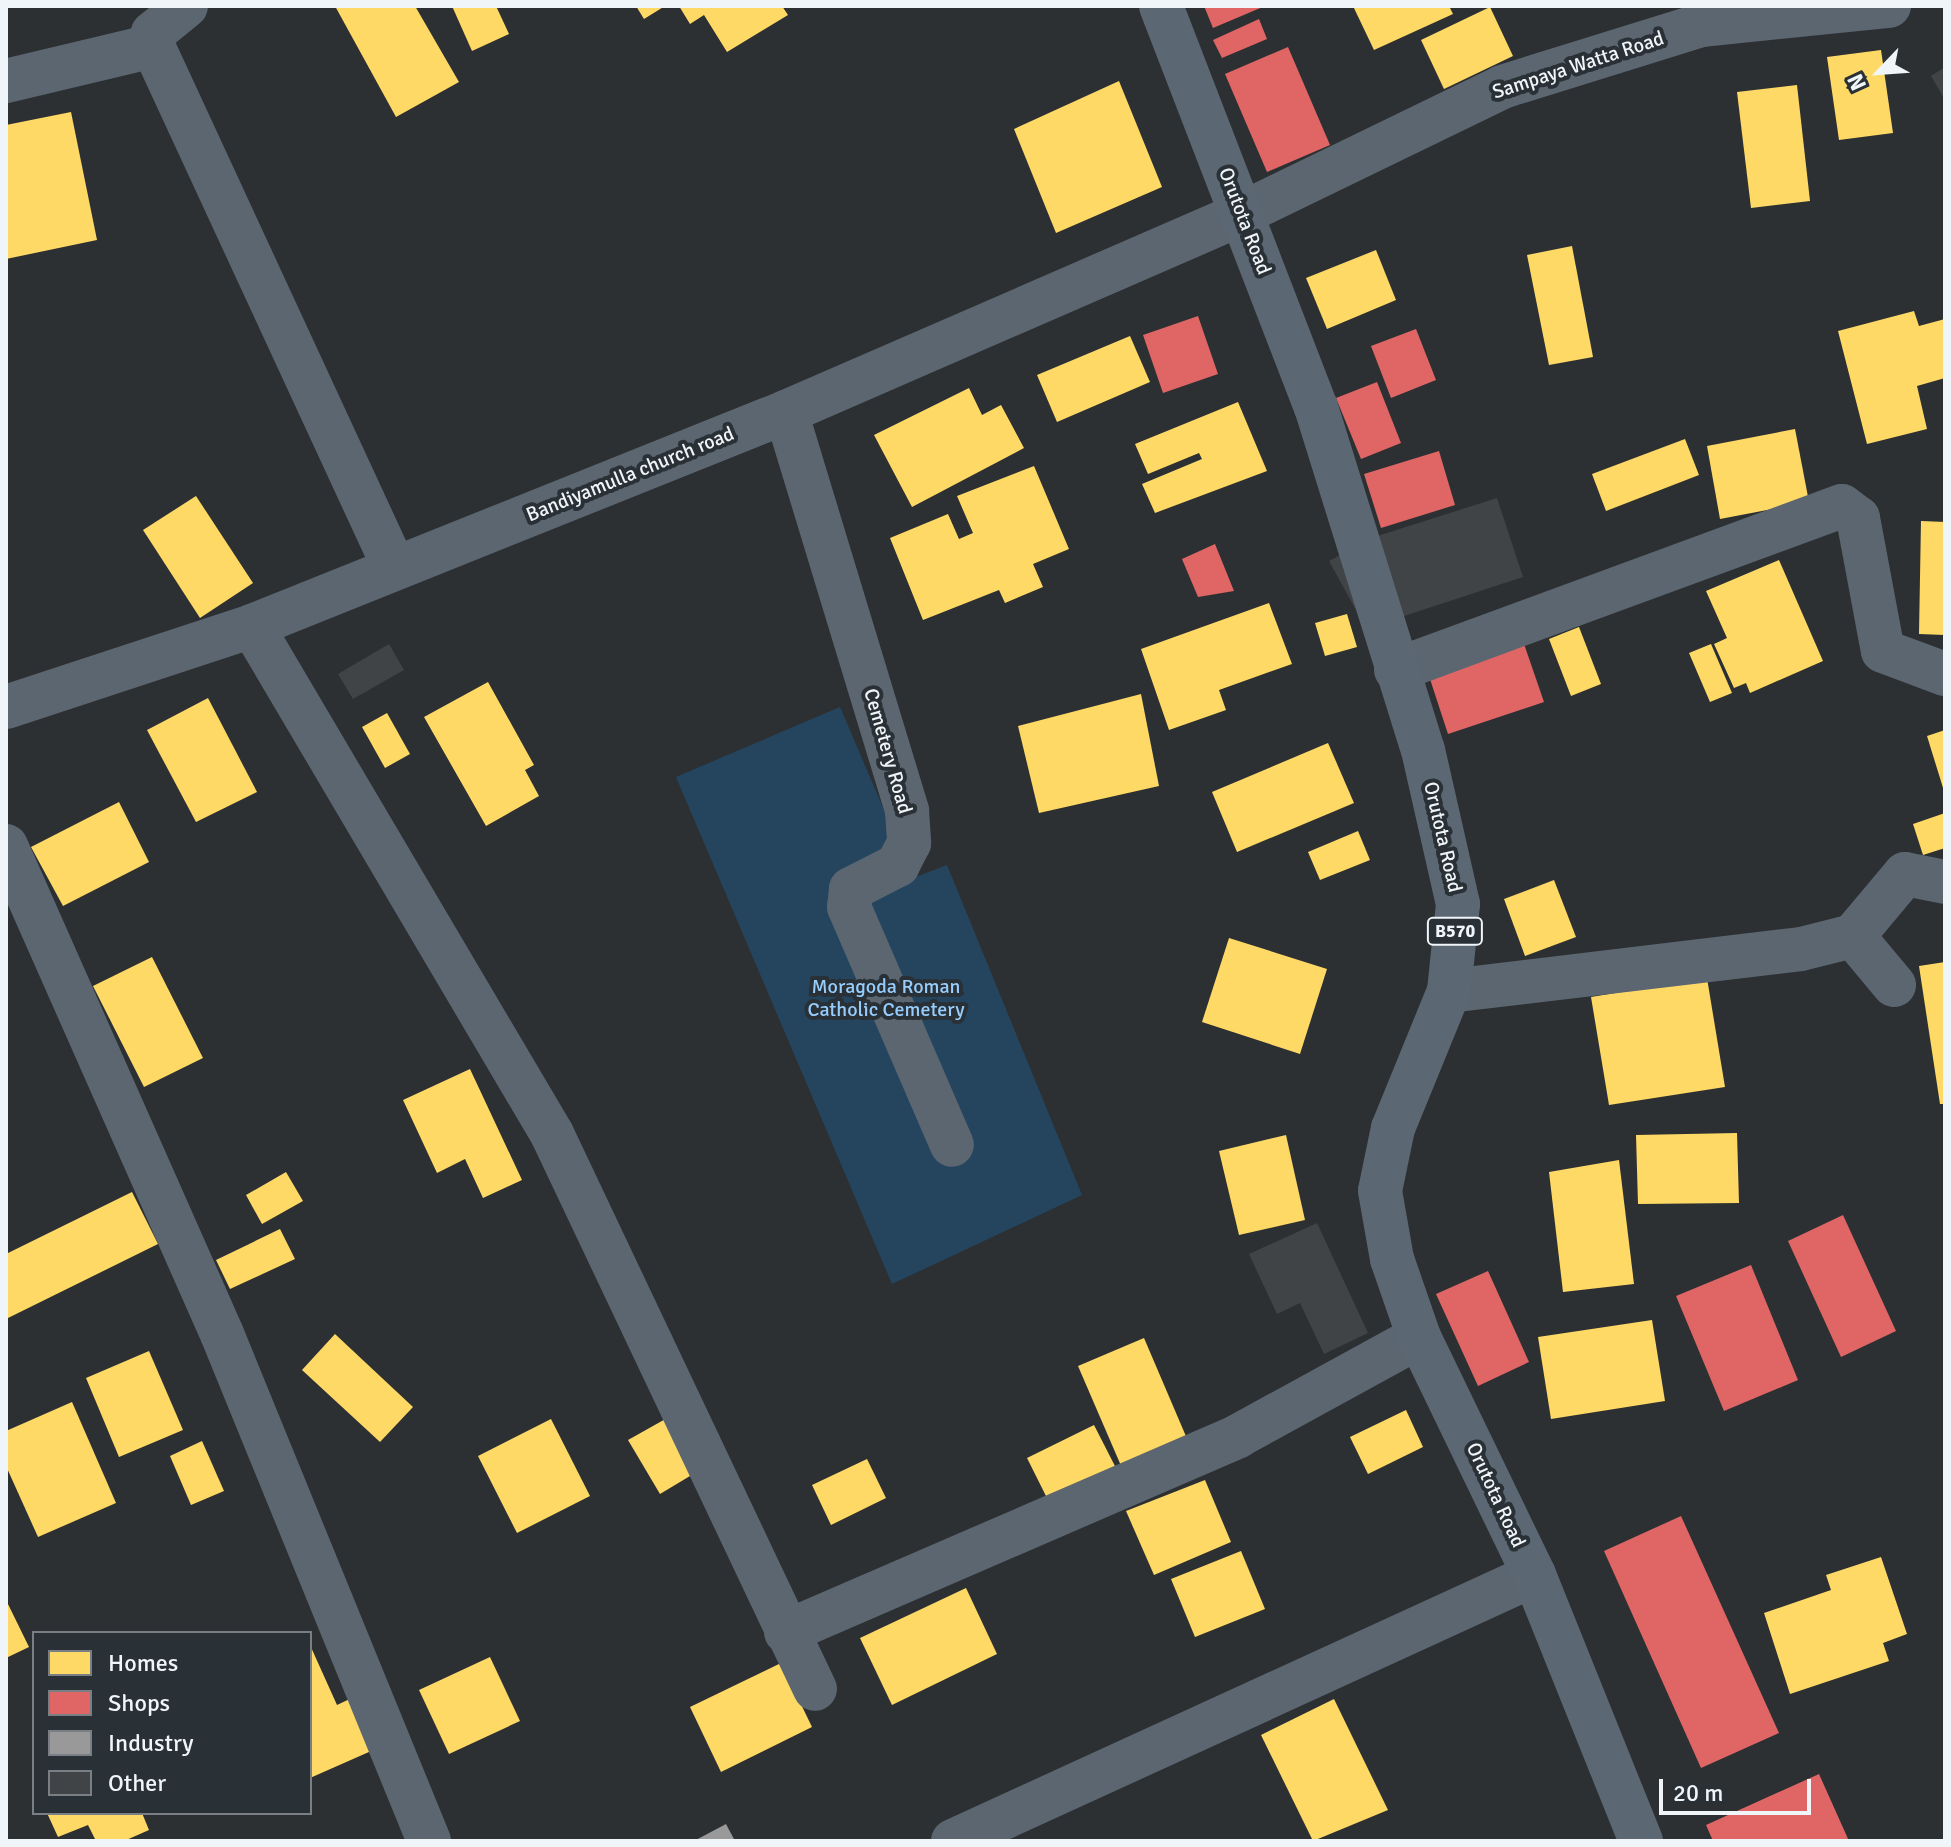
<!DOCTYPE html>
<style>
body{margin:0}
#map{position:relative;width:1951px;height:1847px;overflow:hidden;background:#2c3033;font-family:Signika,sans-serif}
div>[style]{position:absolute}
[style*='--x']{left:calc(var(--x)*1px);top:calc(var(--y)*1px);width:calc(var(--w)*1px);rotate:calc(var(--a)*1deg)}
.green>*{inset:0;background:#25455f}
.homes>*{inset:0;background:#ffd966}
.shops>*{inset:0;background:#e06666}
.industry>*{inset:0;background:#999}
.building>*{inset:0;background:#414447}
.minor>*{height:44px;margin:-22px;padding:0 22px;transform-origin:22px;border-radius:22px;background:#5c6670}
.major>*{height:44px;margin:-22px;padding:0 22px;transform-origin:22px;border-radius:22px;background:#5b6772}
span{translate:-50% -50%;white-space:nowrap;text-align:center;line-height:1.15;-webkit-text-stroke:8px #293036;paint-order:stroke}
.shield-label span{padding:2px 6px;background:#293036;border:2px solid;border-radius:6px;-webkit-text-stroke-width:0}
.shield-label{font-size:18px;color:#f0f5f9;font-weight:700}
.street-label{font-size:20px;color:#f0f5f9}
.park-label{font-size:20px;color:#96cdfd}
.frame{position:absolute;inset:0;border:8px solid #f0f5f9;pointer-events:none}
.legend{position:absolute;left:32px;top:1631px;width:280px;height:184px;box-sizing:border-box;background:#293036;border:2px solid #797f84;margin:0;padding:10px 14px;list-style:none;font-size:24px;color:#f0f5f9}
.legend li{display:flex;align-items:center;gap:16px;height:40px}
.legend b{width:40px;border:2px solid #797f84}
.north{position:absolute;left:1839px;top:32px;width:80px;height:80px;-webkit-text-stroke:6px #293036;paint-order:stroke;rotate:245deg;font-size:22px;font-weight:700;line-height:32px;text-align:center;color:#f0f5f9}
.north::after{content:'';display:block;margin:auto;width:28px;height:36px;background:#f0f5f9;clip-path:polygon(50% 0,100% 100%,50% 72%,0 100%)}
.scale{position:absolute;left:1659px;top:1779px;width:152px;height:36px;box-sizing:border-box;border:4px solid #f0f5f9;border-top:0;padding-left:10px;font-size:24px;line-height:28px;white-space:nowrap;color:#f0f5f9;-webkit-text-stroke:6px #293036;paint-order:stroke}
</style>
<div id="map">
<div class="green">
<div style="clip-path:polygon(840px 707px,913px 878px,947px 865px,1082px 1195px,892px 1284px,676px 777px)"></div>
</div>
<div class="homes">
<div style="clip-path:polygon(335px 6px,415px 6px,459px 82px,396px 117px)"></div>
<div style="clip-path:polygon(452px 6px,496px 6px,509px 34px,472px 51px)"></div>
<div style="clip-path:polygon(636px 6px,665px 6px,644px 19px)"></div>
<div style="clip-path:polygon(679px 6px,782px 6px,788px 15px,727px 52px,704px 15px,690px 24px)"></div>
<div style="clip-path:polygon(1353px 6px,1449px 6px,1453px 14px,1374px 50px)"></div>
<div style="clip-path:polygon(1490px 7px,1513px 56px,1444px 89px,1421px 40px)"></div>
<div style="clip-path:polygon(1881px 50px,1893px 133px,1839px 140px,1827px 57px)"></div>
<div style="clip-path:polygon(1119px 81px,1162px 187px,1056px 233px,1014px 129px)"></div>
<div style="clip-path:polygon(1797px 85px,1810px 201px,1751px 208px,1737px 92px)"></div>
<div style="clip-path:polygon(71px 112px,97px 240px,6px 259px,6px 125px)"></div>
<div style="clip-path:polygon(1572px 246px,1593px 357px,1549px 365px,1527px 255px)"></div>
<div style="clip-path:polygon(1376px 250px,1396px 300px,1327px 329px,1306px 278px)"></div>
<div style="clip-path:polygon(1914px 311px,1919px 326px,1945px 319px,1945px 378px,1917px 386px,1927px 429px,1867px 444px,1838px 331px)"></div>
<div style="clip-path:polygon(1130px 336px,1150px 382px,1057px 422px,1037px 375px)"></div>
<div style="clip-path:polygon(969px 388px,982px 415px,1001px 405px,1024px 448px,912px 507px,874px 435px)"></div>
<div style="clip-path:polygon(1238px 402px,1267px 471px,1155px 513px,1142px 484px,1202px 459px,1199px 453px,1148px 474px,1135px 444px)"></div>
<div style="clip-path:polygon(1795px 429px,1809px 502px,1720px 519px,1707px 446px)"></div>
<div style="clip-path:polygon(1685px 439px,1699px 475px,1606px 511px,1592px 474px)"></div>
<div style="clip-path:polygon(1034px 466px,1069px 549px,1033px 564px,1043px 587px,1005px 603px,999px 590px,923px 620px,890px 538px,948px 514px,959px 539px,973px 533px,957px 496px)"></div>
<div style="clip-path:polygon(196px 496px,253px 583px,200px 618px,143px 530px)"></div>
<div style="clip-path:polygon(1921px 521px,1945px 522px,1945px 635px,1919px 634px)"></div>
<div style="clip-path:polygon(1779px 560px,1823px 661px,1750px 693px,1746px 683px,1734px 688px,1714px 644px,1727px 638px,1706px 591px)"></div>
<div style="clip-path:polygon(1269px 603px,1292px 664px,1219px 690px,1226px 710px,1169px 730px,1141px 649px)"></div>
<div style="clip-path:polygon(1347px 614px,1357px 647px,1325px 656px,1315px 623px)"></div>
<div style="clip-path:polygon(1579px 627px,1601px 684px,1571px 696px,1549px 639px)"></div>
<div style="clip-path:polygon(1711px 644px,1732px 693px,1710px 702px,1689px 653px)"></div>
<div style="clip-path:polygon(488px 682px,534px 765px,525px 770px,539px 796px,486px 826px,424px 717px)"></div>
<div style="clip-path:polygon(1141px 694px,1159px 786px,1039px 813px,1018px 726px)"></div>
<div style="clip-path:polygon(208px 698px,257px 792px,196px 822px,147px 730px)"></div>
<div style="clip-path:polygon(387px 713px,410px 754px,385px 768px,362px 727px)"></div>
<div style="clip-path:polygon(1945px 730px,1945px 791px,1944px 791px,1927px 736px)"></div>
<div style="clip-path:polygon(1328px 743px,1354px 803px,1237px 852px,1212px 792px)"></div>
<div style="clip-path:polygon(119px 802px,149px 862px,63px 906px,31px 847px)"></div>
<div style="clip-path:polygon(1945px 813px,1945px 848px,1923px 855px,1913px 824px)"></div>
<div style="clip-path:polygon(1358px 831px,1370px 860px,1320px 880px,1308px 852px)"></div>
<div style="clip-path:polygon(1554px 880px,1576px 937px,1525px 956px,1504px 899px)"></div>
<div style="clip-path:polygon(1229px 938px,1327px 969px,1300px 1054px,1202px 1022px)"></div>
<div style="clip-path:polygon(152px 957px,203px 1058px,144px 1087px,93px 986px)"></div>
<div style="clip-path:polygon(1945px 962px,1945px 1104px,1940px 1104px,1919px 966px)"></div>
<div style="clip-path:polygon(1707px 978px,1725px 1087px,1609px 1105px,1591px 997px)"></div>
<div style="clip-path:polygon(470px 1069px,522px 1180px,483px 1198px,465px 1159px,437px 1173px,403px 1100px)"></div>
<div style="clip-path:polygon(1737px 1133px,1739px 1203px,1638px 1204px,1636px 1135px)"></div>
<div style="clip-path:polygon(1286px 1135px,1305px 1220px,1239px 1235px,1219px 1151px)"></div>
<div style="clip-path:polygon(1619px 1160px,1634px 1284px,1563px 1292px,1549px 1172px)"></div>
<div style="clip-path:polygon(286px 1172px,303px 1201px,262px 1224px,246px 1195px)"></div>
<div style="clip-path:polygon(132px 1192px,158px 1244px,6px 1319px,6px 1254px)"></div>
<div style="clip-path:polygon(280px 1229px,295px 1259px,230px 1289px,216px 1260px)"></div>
<div style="clip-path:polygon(1652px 1320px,1665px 1401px,1551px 1419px,1538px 1337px)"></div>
<div style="clip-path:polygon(335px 1334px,413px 1407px,380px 1442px,302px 1370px)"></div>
<div style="clip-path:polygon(1144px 1338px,1188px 1441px,1122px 1468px,1078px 1366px)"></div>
<div style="clip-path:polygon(149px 1351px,183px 1430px,119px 1457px,86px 1378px)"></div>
<div style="clip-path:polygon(72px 1402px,116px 1503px,38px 1537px,6px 1466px,6px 1431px)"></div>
<div style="clip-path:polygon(1406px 1410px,1423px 1447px,1368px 1474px,1350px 1437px)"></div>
<div style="clip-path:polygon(669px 1417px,700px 1470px,660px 1494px,628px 1440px)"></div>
<div style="clip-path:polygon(551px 1419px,590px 1496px,517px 1533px,478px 1456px)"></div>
<div style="clip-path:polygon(1094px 1425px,1117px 1470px,1050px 1504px,1027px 1458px)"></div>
<div style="clip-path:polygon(202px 1441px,224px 1491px,191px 1505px,170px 1456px)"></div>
<div style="clip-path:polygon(867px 1459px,886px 1498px,831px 1525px,812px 1485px)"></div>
<div style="clip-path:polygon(1205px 1480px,1231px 1542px,1154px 1575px,1126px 1511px)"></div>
<div style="clip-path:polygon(1241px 1551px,1265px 1609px,1195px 1637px,1171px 1579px)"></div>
<div style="clip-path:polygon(1881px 1557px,1907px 1634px,1883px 1643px,1889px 1661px,1790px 1694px,1764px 1613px,1831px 1590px,1826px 1575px)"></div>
<div style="clip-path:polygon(966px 1588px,997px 1654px,892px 1705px,860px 1638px)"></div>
<div style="clip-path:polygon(6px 1600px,29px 1647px,6px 1658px)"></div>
<div style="clip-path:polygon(310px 1645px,337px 1705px,354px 1697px,378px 1748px,310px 1778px)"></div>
<div style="clip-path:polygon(490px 1657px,520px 1721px,449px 1754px,419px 1690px)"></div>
<div style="clip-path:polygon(781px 1663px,812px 1727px,721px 1772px,690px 1707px)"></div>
<div style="clip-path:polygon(1334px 1699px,1388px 1810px,1313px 1841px,1261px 1735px)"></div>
<div style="clip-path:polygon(47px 1813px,142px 1813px,149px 1830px,124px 1841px,96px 1841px,88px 1825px,58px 1837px)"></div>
</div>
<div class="shops">
<div style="clip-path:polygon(1204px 6px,1265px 6px,1213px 28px)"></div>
<div style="clip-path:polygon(1259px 19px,1267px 39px,1222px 58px,1213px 40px)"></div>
<div style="clip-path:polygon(1288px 47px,1330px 145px,1267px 172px,1225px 74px)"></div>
<div style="clip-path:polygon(1198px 316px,1218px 374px,1163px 393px,1143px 335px)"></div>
<div style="clip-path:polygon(1416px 329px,1436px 380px,1391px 398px,1371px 346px)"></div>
<div style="clip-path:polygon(1377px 382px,1401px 443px,1361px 459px,1336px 398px)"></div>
<div style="clip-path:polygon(1439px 451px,1455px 505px,1381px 528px,1364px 474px)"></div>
<div style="clip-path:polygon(1215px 544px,1234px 591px,1198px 597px,1182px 559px)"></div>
<div style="clip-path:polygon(1524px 644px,1544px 702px,1448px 734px,1429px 676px)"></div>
<div style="clip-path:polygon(1843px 1215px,1896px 1331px,1841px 1357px,1788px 1241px)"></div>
<div style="clip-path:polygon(1751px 1265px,1798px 1380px,1724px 1411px,1676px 1296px)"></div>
<div style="clip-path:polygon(1488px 1271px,1529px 1362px,1478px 1386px,1436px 1294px)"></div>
<div style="clip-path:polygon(1681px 1516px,1779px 1733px,1701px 1768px,1604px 1551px)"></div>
<div style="clip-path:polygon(1819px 1774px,1849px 1841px,1713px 1841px,1706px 1825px)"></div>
</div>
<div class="industry">
<div style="clip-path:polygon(726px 1824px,735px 1841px,694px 1841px)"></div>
</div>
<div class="building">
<div style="clip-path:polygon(1945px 67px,1945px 100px,1931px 76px)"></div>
<div style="clip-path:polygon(1497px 498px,1523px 577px,1392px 620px,1365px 540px)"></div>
<div style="clip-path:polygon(1342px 554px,1362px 621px,1329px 561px)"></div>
<div style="clip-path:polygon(389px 644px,404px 670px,353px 699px,338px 674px)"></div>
<div style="clip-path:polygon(1317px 1223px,1368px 1333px,1324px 1354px,1300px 1303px,1277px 1314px,1249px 1254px)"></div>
</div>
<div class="minor">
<div style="--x:186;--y:6;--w:43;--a:140.7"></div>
<div style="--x:153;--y:33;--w:13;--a:90"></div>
<div style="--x:153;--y:46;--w:574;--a:65.18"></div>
<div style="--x:6;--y:81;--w:151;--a:-13.4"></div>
<div style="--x:786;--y:412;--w:417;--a:73.1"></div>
<div style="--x:907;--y:811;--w:32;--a:86"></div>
<div style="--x:909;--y:843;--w:25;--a:117"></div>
<div style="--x:898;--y:865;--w:53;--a:152.9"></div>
<div style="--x:851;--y:889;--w:18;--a:96"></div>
<div style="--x:849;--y:907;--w:259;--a:66.6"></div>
<div style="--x:252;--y:626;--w:590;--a:59.44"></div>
<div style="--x:552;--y:1134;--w:614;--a:64.64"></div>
<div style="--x:1396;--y:670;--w:475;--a:-20.2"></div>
<div style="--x:1842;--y:506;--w:20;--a:37"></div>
<div style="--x:1858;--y:518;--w:135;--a:79.4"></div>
<div style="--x:1883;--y:651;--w:66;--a:20.4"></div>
<div style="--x:6;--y:707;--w:259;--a:-18.2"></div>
<div style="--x:252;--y:626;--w:575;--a:-21.84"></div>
<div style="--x:786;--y:412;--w:498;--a:-23.5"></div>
<div style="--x:1243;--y:213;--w:288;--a:-25.9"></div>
<div style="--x:1502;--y:87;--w:208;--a:-17.3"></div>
<div style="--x:1701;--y:25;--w:189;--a:-5.8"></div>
<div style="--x:6;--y:846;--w:534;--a:66.12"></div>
<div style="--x:222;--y:1334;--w:548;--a:67.79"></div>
<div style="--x:1853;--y:936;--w:64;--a:50.1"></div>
<div style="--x:1449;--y:991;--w:354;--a:-6.8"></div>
<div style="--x:1801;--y:949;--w:54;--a:-14"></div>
<div style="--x:1853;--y:936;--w:81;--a:-50"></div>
<div style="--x:1905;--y:874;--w:41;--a:11.3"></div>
<div style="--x:786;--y:1632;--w:493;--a:-23.4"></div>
<div style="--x:1238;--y:1436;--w:206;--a:-28.7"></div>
<div style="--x:953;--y:1841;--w:639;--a:-24.6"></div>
</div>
<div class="major">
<div style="--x:1161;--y:6;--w:430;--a:68.9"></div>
<div style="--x:1316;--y:407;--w:359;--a:72.7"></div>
<div style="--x:1423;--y:750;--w:158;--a:77.2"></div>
<div style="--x:1458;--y:904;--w:87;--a:95.9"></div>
<div style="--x:1449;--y:991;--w:148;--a:112.2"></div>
<div style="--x:1393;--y:1128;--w:64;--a:101.7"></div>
<div style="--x:1380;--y:1191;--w:69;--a:80"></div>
<div style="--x:1392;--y:1259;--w:83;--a:70.9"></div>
<div style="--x:1419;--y:1337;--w:264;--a:64.2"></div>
<div style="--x:1534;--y:1575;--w:287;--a:68.1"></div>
</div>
<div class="shield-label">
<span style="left:1455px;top:931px">B570</span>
</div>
<div class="street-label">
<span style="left:1578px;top:65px;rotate:-18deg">Sampaya Watta Road</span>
<span style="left:1245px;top:221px;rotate:69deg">Orutota Road</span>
<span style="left:630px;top:474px;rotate:-22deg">Bandiyamulla church road</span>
<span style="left:888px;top:751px;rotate:74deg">Cemetery Road</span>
<span style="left:1443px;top:837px;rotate:77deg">Orutota Road</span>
<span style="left:1496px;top:1495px;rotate:65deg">Orutota Road</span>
</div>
<div class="park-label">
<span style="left:886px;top:998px">Moragoda Roman<br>Catholic Cemetery</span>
</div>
<div class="frame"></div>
<ul class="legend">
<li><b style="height:22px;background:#ffd966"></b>Homes</li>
<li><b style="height:22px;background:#e06666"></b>Shops</li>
<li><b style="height:22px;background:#999"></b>Industry</li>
<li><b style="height:22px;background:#414447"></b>Other</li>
</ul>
<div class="north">N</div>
<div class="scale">20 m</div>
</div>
